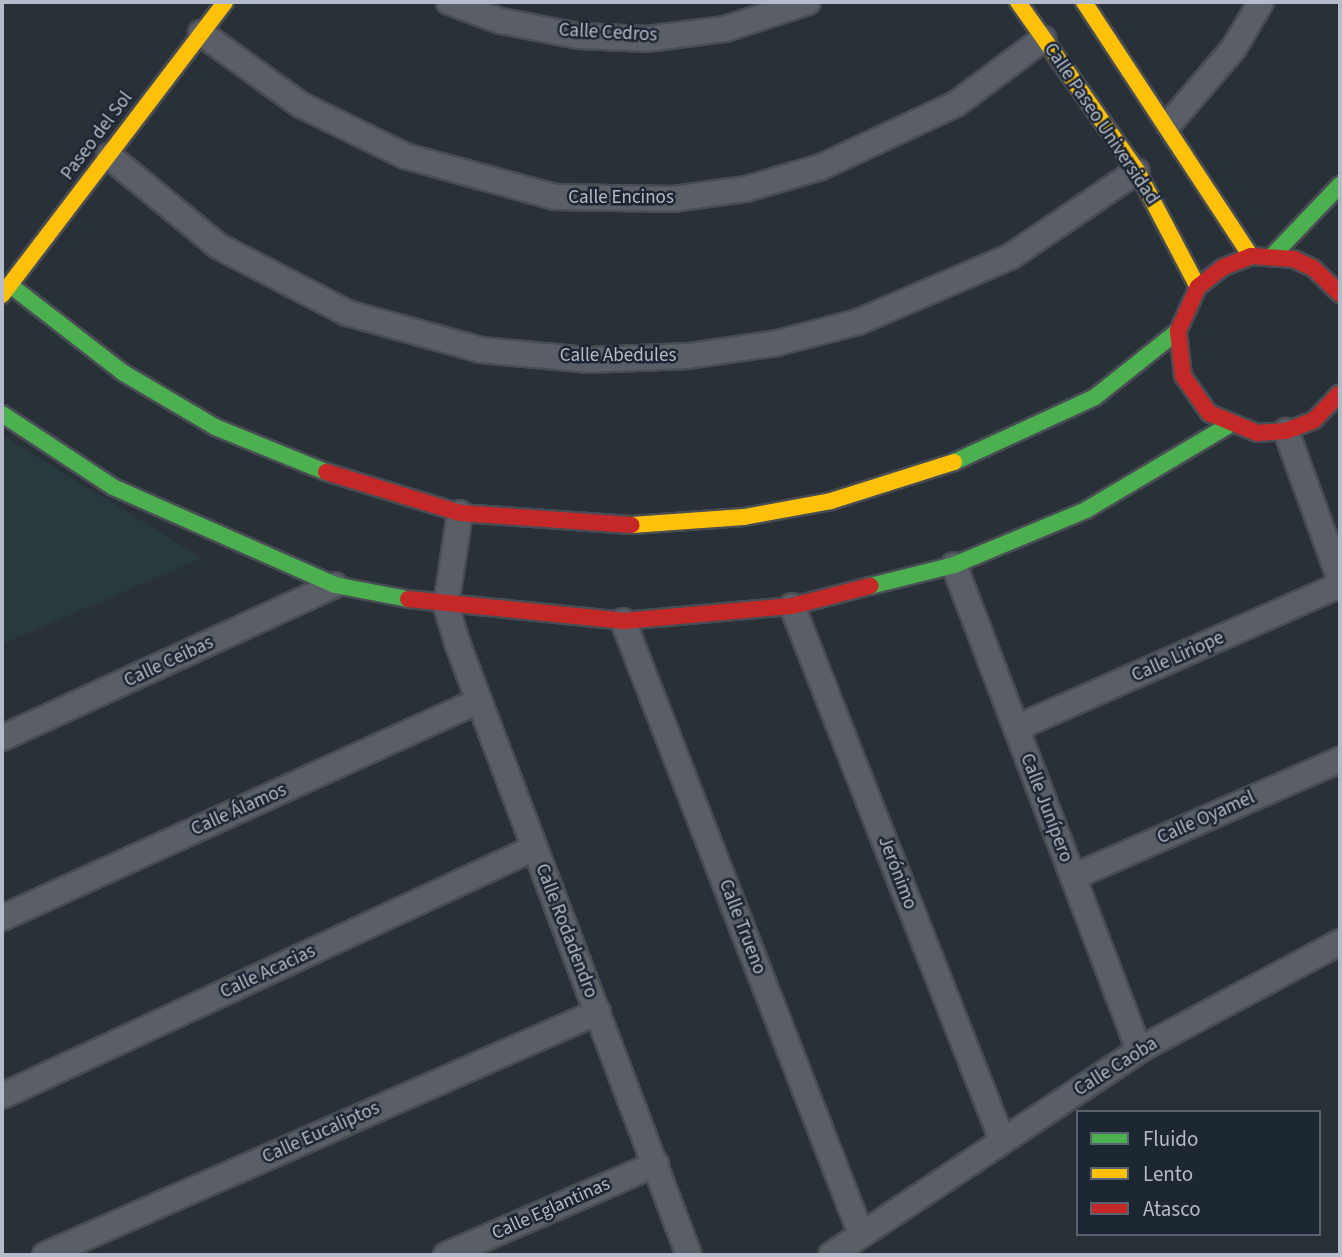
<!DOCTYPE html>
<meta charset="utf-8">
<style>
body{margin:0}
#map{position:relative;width:1342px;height:1257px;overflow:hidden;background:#2a3038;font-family:"Source Sans 3",sans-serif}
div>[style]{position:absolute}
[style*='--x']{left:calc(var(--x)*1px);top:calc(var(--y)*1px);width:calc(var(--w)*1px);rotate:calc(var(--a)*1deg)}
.green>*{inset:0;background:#273a3e}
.roads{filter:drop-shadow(2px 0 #484c53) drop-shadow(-2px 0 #484c53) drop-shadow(0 2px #484c53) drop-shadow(0 -2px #484c53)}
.street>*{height:24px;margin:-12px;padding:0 12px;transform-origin:12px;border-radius:12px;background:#5a5e66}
.fast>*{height:16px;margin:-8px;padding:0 8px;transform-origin:8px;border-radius:8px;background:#4caf50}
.slow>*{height:16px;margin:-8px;padding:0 8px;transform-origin:8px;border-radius:8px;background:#ffc107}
.jam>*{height:16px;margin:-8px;padding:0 8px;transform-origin:8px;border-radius:8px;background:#c62828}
span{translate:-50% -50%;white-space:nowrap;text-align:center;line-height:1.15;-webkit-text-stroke:5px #1d2633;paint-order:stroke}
.street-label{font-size:19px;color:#b4bcc9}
.frame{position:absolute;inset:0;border:4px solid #b4bcc9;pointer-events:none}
.legend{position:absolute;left:1076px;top:1110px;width:245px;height:126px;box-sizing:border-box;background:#1d2633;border:2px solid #59626f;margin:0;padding:9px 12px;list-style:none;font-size:21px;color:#b4bcc9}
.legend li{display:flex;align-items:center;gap:14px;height:35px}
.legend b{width:35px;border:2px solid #59626f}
</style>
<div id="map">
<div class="green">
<div style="clip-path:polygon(2px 435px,202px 558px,2px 644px)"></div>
</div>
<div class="roads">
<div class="street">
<div style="--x:449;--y:2;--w:55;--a:20.1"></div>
<div style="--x:501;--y:21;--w:79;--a:10.9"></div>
<div style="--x:579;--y:36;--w:68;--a:2.5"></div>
<div style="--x:647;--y:39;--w:79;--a:-7.3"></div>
<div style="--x:725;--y:29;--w:87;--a:-18"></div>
<div style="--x:201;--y:33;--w:123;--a:35.8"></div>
<div style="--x:301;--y:105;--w:116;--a:26.1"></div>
<div style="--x:405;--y:156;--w:156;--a:15.3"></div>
<div style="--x:555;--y:197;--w:118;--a:1"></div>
<div style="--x:673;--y:199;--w:74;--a:-7.8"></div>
<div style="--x:746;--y:189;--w:78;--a:-16.3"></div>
<div style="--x:821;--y:167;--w:149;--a:-25"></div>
<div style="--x:956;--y:104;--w:109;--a:-36.8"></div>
<div style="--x:1169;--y:124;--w:100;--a:-49.5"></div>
<div style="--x:1234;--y:48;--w:53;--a:-59.6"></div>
<div style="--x:109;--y:156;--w:141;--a:39.5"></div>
<div style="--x:218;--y:246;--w:145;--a:27.4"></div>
<div style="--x:347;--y:313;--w:139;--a:15.4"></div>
<div style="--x:481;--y:350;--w:107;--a:5.3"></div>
<div style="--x:588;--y:360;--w:100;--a:-2.3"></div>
<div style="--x:688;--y:356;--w:90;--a:-8.3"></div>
<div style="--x:777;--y:343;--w:84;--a:-14.5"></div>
<div style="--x:858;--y:322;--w:165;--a:-23.2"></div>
<div style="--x:1010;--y:257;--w:153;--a:-34.1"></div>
<div style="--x:1286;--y:431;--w:158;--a:70"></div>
<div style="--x:460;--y:513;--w:94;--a:98.6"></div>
<div style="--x:446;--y:606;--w:41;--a:72.9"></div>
<div style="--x:458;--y:645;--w:652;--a:69.26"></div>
<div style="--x:954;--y:565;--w:519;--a:69.12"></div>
<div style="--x:792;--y:606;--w:574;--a:68.53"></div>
<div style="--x:623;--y:621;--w:658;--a:68.78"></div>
<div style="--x:1016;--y:728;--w:354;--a:-23.8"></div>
<div style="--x:2;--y:738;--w:366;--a:-24.7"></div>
<div style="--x:1073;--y:877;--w:292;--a:-23.7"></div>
<div style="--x:2;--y:918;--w:521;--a:-24.5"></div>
<div style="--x:2;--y:1096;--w:587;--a:-24.99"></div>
<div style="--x:45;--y:1255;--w:604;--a:-23.72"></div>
<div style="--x:446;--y:1255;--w:229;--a:-23.4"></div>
<div style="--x:831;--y:1255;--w:370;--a:-33.6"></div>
<div style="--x:1139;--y:1050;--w:228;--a:-28.2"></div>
</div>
<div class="fast">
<div style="--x:1273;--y:255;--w:97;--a:-46.3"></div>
<div style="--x:10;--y:285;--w:142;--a:37.8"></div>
<div style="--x:122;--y:372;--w:108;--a:30.6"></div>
<div style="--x:215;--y:427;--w:120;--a:22.1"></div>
<div style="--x:2;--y:414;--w:133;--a:33.3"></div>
<div style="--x:113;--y:487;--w:243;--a:23.8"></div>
<div style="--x:335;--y:585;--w:74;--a:10.9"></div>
<div style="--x:954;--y:462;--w:155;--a:-24.7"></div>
<div style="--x:1095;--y:397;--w:106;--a:-38.5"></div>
<div style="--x:870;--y:586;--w:87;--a:-14"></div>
<div style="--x:954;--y:565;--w:143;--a:-22.6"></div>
<div style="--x:1086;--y:510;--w:166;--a:-30.7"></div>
</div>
<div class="slow">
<div style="--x:1018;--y:2;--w:207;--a:54.8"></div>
<div style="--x:1137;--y:171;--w:131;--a:62.3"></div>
<div style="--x:1084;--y:2;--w:304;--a:56.7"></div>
<div style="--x:2;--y:295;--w:368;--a:-52.7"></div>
<div style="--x:632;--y:525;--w:112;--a:-4.1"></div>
<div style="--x:744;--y:517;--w:88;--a:-10.4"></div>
<div style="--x:831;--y:501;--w:129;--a:-17.6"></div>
</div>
<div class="jam">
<div style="--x:1340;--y:294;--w:37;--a:-136"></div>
<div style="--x:1313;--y:268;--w:21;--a:-155"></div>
<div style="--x:1294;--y:259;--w:43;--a:-176"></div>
<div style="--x:1251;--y:256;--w:31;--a:158"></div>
<div style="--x:1222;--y:268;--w:31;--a:142"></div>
<div style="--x:1198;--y:287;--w:48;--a:114.4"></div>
<div style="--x:1178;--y:331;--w:45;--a:83.7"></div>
<div style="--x:1183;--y:376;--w:45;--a:54.9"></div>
<div style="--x:1209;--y:413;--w:52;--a:22.6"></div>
<div style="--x:1257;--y:433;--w:29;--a:-4"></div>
<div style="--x:1286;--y:431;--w:30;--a:-21"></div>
<div style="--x:1314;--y:420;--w:37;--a:-46"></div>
<div style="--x:326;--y:472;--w:140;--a:17"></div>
<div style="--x:460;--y:513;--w:172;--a:4"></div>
<div style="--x:408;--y:599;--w:216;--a:5.8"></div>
<div style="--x:623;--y:621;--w:170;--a:-5.1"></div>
<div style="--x:792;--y:606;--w:81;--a:-14.4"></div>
</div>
</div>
<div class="street-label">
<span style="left:608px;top:33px;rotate:3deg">Calle Cedros</span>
<span style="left:1101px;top:124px;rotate:56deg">Calle Paseo Universidad</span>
<span style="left:97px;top:136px;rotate:-53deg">Paseo del Sol</span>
<span style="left:621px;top:198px">Calle Encinos</span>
<span style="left:618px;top:356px">Calle Abedules</span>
<span style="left:1178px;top:657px;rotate:-24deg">Calle Liriope</span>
<span style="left:169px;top:662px;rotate:-25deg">Calle Ceibas</span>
<span style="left:1046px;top:808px;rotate:69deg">Calle Junípero</span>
<span style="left:239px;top:810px;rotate:-24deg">Calle Álamos</span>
<span style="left:1206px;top:818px;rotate:-24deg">Calle Oyamel</span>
<span style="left:897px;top:873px;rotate:69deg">Jerónimo</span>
<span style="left:742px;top:927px;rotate:69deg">Calle Trueno</span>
<span style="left:566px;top:931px;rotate:69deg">Calle Rodadendro</span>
<span style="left:268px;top:972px;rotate:-25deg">Calle Acacias</span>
<span style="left:1116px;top:1067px;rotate:-32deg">Calle Caoba</span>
<span style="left:321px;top:1133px;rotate:-24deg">Calle Eucaliptos</span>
<span style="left:551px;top:1209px;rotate:-24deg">Calle Eglantinas</span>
</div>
<div class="frame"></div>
<ul class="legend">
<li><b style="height:9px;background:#4caf50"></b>Fluido</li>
<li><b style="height:9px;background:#ffc107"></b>Lento</li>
<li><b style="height:9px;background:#c62828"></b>Atasco</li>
</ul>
</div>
